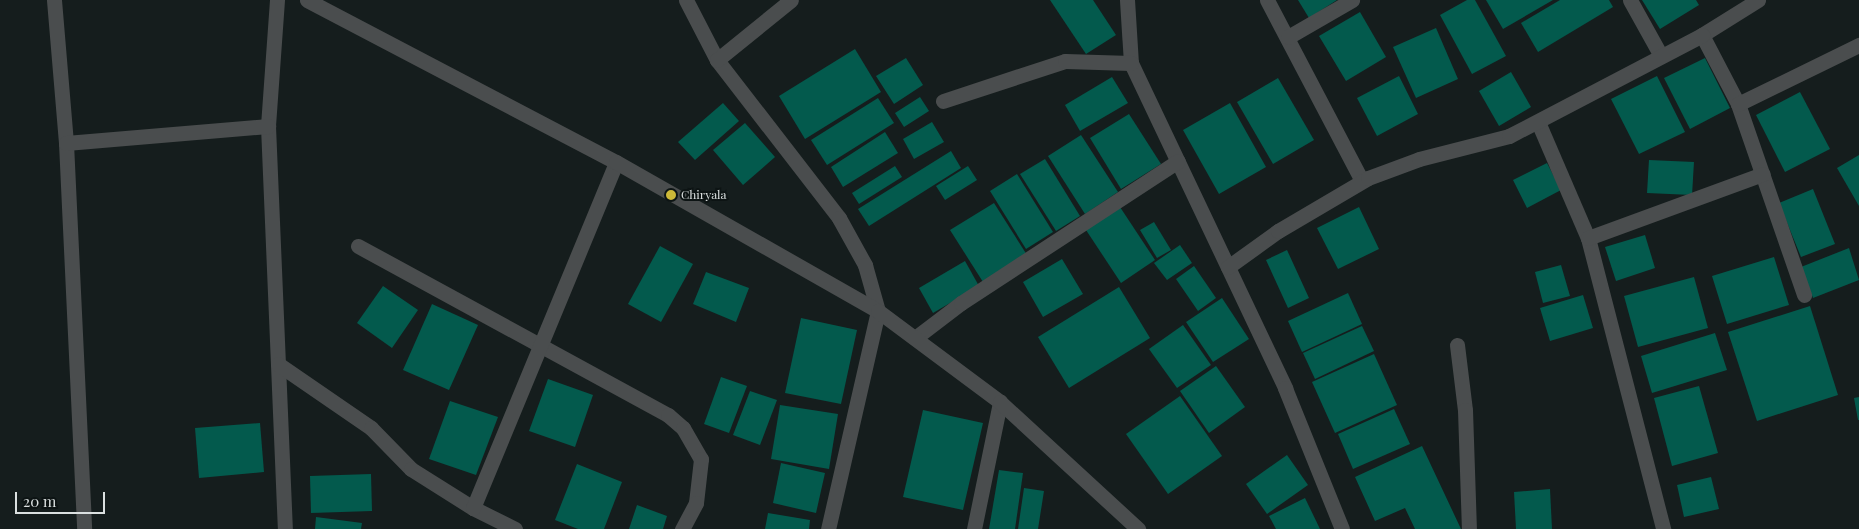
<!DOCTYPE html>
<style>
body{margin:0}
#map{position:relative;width:1859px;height:529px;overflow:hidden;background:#151d1d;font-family:"Playfair Display",serif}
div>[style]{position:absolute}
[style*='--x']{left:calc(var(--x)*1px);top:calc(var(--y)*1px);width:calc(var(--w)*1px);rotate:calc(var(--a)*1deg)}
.building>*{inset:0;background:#035a4d}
.minor>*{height:15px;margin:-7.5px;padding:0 7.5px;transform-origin:7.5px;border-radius:7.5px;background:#4a4d4e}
.tertiary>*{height:15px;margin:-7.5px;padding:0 7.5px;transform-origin:7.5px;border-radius:7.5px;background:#4a4d4e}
.dots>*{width:14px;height:14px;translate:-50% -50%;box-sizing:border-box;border:2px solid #0d1414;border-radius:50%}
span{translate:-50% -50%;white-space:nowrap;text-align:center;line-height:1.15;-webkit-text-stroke:4px #0d1414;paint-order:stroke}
.poi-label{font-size:12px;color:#dbe0e0}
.left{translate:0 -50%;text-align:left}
.scale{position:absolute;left:15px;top:492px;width:90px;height:22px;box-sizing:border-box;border:2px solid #dbe0e0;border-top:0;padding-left:6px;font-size:15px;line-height:18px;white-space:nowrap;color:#dbe0e0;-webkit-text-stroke:4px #0d1414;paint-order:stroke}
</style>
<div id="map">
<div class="building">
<div style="clip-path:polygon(1050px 0,1093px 0,1116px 35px,1086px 54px)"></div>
<div style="clip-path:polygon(1298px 0,1337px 0,1309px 18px)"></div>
<div style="clip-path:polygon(1467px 0,1475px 0,1506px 56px,1472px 74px,1440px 15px)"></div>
<div style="clip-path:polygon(1486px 0,1553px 0,1503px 29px)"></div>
<div style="clip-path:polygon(1560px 0,1609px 0,1613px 7px,1538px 52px,1521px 23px)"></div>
<div style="clip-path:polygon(1642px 0,1696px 0,1699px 5px,1660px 29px)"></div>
<div style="clip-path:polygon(1360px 12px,1386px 57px,1346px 81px,1319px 36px)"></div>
<div style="clip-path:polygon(1436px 28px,1458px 79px,1416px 98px,1393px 47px)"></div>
<div style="clip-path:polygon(855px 49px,881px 92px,805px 139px,779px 96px)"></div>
<div style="clip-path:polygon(906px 58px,923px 85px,894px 104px,876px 76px)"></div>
<div style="clip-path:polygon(1705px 58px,1730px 108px,1690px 129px,1664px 78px)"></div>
<div style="clip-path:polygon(1511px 72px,1531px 107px,1499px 126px,1479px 91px)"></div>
<div style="clip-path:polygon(1399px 76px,1418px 114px,1377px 136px,1357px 98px)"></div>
<div style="clip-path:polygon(1657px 76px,1685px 132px,1639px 154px,1611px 99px)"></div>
<div style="clip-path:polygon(1112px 77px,1128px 103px,1080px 131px,1065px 105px)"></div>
<div style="clip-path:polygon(1278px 78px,1314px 140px,1273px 164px,1237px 102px)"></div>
<div style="clip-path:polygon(1800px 92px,1830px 149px,1785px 172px,1756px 115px)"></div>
<div style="clip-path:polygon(920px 97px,929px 111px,904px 127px,895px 113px)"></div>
<div style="clip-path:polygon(878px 98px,894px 123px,827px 165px,811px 140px)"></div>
<div style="clip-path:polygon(723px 103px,739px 121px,695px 160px,678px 142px)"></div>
<div style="clip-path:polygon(1230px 103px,1266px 167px,1219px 194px,1183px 130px)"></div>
<div style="clip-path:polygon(1129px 114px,1161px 164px,1121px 189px,1090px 138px)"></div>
<div style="clip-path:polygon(932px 122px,944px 142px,914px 159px,903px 139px)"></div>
<div style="clip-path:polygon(745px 123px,775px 157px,743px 185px,713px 150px)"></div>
<div style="clip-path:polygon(885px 132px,898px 153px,843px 187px,831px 167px)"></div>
<div style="clip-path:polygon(1081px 135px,1118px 192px,1085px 214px,1048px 156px)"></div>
<div style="clip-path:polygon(951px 151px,961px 168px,869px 226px,858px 209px)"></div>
<div style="clip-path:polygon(1859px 155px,1859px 206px,1837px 168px)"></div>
<div style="clip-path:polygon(1045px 159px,1080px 216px,1056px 231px,1020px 174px)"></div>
<div style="clip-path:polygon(1649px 160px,1694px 162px,1692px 195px,1647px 193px)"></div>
<div style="clip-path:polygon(1547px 163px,1561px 190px,1527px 208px,1513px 180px)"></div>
<div style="clip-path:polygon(895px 166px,902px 177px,859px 204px,852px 193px)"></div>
<div style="clip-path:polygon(968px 166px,977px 180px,945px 200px,936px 186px)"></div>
<div style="clip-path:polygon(1017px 174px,1053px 232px,1026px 249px,990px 191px)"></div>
<div style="clip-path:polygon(1813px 189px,1835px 244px,1801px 257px,1779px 203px)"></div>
<div style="clip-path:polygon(994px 203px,1027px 255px,983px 282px,950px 230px)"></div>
<div style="clip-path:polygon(1120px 207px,1155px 260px,1121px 283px,1086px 230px)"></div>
<div style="clip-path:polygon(1359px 207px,1379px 249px,1338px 269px,1317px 228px)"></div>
<div style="clip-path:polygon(1154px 222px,1171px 250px,1157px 258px,1140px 230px)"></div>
<div style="clip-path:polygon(1645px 235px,1655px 268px,1616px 281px,1605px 247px)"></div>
<div style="clip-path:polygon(1180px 245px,1192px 263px,1167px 280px,1154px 263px)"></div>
<div style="clip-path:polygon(660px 246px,693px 264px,661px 322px,628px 304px)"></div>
<div style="clip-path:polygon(1849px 248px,1859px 280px,1813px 298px,1801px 267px)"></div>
<div style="clip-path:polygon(1287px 250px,1309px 298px,1288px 308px,1266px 260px)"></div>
<div style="clip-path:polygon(1774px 257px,1789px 305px,1727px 324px,1712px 276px)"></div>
<div style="clip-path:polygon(1062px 259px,1083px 294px,1043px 317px,1023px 282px)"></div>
<div style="clip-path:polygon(965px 261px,979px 286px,933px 313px,919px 288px)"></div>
<div style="clip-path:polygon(1561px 265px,1570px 296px,1543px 303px,1535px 272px)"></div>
<div style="clip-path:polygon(1194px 266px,1216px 298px,1198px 311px,1176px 279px)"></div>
<div style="clip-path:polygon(706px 272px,749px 288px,736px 322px,693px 304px)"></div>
<div style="clip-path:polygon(1694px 277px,1708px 328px,1638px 347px,1624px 296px)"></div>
<div style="clip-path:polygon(383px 286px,418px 310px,392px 348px,357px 323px)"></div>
<div style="clip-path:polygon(1119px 287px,1150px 338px,1069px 388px,1038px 337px)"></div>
<div style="clip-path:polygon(1348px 293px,1362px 324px,1302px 352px,1288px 321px)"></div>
<div style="clip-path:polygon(1583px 295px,1593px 328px,1550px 341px,1540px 308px)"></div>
<div style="clip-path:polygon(1222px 298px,1249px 339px,1213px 362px,1186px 322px)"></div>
<div style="clip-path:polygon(432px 304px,478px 325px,449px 390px,403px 370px)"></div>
<div style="clip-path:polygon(1810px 306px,1838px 395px,1757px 421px,1728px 332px)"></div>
<div style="clip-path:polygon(801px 318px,857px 330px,841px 404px,785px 393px)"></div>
<div style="clip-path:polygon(1183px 325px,1211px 365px,1177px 388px,1149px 349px)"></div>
<div style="clip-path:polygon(1362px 326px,1374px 351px,1315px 379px,1303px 353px)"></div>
<div style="clip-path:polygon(1715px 333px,1727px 370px,1652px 393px,1641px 356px)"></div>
<div style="clip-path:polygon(1374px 354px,1397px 405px,1335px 433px,1312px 382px)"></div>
<div style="clip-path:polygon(1216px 366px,1245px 407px,1209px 433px,1180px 391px)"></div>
<div style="clip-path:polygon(721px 377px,747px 386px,729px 433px,704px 424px)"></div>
<div style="clip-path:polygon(548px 379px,593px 395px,575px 447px,529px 431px)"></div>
<div style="clip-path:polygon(1699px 386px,1718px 453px,1672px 466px,1654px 398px)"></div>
<div style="clip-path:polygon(750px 391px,777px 400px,760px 445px,733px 435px)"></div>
<div style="clip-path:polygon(1180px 396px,1222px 456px,1168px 494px,1126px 434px)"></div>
<div style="clip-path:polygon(1859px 397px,1859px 420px,1858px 420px,1854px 398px)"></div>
<div style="clip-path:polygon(450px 401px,498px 417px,476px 475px,429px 459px)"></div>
<div style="clip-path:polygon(780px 405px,838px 414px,829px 469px,771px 459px)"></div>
<div style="clip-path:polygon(1394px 409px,1410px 444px,1353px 469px,1338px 434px)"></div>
<div style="clip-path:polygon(923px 410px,983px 423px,963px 510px,903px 497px)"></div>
<div style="clip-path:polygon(260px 423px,264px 472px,199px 478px,195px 428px)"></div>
<div style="clip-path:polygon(1422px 446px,1461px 529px,1415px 529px,1405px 508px,1375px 521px,1355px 477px)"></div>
<div style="clip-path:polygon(1287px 455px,1308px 485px,1267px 514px,1246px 484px)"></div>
<div style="clip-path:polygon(781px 463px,825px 473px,816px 513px,773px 503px)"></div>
<div style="clip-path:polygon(577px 464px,622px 482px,604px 529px,578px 529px,555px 520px)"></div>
<div style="clip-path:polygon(999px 470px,1023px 473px,1015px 529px,989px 529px)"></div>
<div style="clip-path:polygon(371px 474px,372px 511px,311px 513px,310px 476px)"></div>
<div style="clip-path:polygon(1711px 477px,1719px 509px,1684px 517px,1677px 485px)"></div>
<div style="clip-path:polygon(1024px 488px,1044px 491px,1038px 529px,1018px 529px)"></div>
<div style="clip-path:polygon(1550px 489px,1552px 529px,1516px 529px,1514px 492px)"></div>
<div style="clip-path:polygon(1305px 498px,1320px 529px,1276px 529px,1269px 516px)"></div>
<div style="clip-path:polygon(637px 505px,667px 516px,663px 529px,629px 529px)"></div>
<div style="clip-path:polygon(768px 513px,810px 520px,809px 529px,765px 529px)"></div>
<div style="clip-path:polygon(316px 517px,362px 523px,361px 529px,315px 529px)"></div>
</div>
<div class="minor">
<div style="--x:54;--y:0;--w:144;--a:85.2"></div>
<div style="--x:66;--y:143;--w:386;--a:87.3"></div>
<div style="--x:277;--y:0;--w:126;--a:94.1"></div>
<div style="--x:268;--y:126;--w:403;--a:87.6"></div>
<div style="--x:686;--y:0;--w:68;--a:62.7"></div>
<div style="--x:717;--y:60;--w:200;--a:52.3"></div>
<div style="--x:839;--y:218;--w:54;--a:61"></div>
<div style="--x:865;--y:265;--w:48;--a:74.2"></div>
<div style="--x:878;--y:311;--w:224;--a:102.9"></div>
<div style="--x:1127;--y:0;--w:63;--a:86.4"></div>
<div style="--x:1131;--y:63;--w:360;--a:64.6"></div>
<div style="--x:1285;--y:388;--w:152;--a:68"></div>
<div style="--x:1267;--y:0;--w:204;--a:62.3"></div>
<div style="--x:1630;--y:0;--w:64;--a:61"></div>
<div style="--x:1758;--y:0;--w:66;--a:148"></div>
<div style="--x:1702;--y:35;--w:78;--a:62.4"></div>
<div style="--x:1738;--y:104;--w:202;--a:70.9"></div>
<div style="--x:1288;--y:37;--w:74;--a:-30"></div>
<div style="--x:717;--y:60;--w:95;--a:-39"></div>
<div style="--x:943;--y:101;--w:128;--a:-18.2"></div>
<div style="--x:1065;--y:61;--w:66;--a:1.7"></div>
<div style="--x:1738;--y:104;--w:135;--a:-26"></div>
<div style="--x:1538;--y:122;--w:126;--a:66.7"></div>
<div style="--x:1588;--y:238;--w:301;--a:75.5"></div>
<div style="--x:66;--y:143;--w:203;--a:-4.8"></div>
<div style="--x:1588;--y:238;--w:186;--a:-20.1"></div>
<div style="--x:358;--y:246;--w:353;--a:28.6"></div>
<div style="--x:668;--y:415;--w:20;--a:41"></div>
<div style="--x:683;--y:428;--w:36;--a:60"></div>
<div style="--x:701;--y:459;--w:44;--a:96.5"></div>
<div style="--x:696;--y:503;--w:30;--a:118"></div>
<div style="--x:1228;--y:267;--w:62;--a:-35.8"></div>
<div style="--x:1278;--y:231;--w:104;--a:-30.5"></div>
<div style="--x:1368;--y:178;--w:54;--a:-20.4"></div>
<div style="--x:1419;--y:159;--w:93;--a:-14.3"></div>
<div style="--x:1509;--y:136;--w:218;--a:-27.6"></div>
<div style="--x:915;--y:338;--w:58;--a:-37.3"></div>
<div style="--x:961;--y:303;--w:259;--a:-33.2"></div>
<div style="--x:1457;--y:345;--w:65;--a:83"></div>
<div style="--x:1465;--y:410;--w:119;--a:88.1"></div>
<div style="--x:278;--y:364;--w:113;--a:34.5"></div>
<div style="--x:371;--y:428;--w:57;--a:45.7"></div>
<div style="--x:411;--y:469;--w:73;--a:32.2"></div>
<div style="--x:515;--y:529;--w:47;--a:-153.4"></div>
<div style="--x:473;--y:508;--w:374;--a:-67.5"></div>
<div style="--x:974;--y:529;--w:130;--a:-78.4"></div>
</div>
<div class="tertiary">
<div style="--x:307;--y:0;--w:349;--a:27.7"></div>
<div style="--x:616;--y:162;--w:301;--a:29.6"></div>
<div style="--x:878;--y:311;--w:152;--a:36.7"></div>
<div style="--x:1000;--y:402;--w:188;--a:42.6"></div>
</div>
<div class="dots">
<div style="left:671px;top:195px;background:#cdb938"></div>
</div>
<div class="poi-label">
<span class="left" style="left:681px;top:195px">Chiryala</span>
</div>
<div class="scale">20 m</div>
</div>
